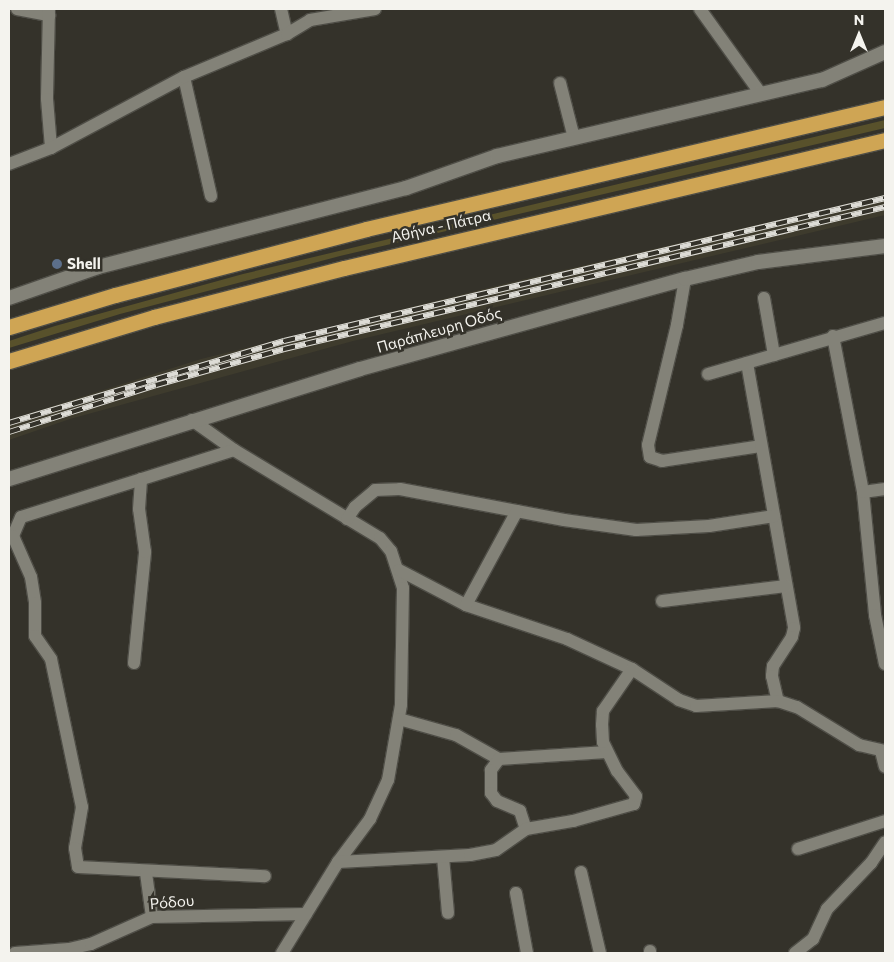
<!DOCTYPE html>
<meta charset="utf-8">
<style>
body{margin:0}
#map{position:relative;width:894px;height:962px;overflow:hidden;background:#34322a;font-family:Commissioner,sans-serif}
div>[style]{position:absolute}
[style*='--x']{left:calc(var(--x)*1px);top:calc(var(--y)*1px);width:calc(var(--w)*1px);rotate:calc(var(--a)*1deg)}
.built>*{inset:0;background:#3e3b2d}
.green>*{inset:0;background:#58512b}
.roads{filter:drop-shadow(1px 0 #4f4e47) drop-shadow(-1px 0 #4f4e47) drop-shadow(0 1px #4f4e47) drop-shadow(0 -1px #4f4e47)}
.minor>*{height:12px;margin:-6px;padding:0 6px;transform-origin:6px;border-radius:6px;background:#838278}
.tertiary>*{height:14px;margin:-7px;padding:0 7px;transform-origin:7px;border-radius:7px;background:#838278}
.secondary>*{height:14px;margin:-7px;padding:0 7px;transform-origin:7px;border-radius:7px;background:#838278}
.motorway>*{height:15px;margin:-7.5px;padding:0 7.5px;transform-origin:7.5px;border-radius:7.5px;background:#cfa554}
.rail>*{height:5.5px;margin-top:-2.75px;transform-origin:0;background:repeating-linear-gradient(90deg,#34322a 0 11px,#dddcd6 0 22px);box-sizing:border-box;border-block:1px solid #dddcd6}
.dots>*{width:14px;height:14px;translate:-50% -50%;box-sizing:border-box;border:2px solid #34322a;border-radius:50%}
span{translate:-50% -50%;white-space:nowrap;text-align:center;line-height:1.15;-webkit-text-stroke:5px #34322a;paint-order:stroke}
.street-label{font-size:15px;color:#f4f3ee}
.poi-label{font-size:15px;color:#f4f3ee;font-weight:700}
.left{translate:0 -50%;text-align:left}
.frame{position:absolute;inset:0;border:10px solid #f4f3ee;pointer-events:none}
.north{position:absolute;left:834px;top:10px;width:50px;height:50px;-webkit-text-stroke:4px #34322a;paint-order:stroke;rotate:0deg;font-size:14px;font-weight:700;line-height:20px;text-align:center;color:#f4f3ee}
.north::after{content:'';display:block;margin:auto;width:18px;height:22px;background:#f4f3ee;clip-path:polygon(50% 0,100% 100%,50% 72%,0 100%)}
</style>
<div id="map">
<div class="built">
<div style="clip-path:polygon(885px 195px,885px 215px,353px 341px,70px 419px,9px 440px,9px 420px,201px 359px,504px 284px)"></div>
</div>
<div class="green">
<div style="clip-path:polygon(885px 120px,885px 128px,340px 256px,120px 314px,9px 348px,9px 341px,55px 326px,243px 274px)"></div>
</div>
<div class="roads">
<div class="minor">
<div style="--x:17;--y:9;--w:33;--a:11"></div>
<div style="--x:49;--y:9;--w:90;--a:91.3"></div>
<div style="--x:47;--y:99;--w:49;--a:85.3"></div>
<div style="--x:281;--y:9;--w:26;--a:77"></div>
<div style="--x:700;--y:9;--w:105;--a:54.3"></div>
<div style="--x:184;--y:77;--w:122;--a:77.2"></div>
<div style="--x:560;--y:83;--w:57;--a:75.7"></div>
<div style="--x:9;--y:164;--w:45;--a:-20.9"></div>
<div style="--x:51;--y:148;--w:151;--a:-28.1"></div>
<div style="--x:184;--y:77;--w:112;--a:-22.7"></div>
<div style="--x:287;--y:34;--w:27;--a:-31"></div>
<div style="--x:310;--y:20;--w:66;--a:-9.6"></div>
<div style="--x:685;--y:279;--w:47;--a:99.9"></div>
<div style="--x:677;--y:325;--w:123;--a:103.6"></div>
<div style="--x:648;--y:445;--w:12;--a:81"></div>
<div style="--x:650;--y:457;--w:13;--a:18"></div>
<div style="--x:662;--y:461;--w:100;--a:-8.6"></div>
<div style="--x:764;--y:298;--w:58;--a:80"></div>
<div style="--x:833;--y:336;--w:159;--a:79.1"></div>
<div style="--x:863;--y:492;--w:124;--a:84.4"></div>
<div style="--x:875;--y:615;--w:50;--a:78.5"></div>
<div style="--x:747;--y:363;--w:269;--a:79.9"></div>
<div style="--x:794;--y:628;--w:9;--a:103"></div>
<div style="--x:792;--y:637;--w:35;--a:123"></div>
<div style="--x:773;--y:666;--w:10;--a:96"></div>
<div style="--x:772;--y:676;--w:26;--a:77"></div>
<div style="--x:708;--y:374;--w:184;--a:-16.1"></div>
<div style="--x:192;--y:420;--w:52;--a:35.5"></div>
<div style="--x:234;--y:450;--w:170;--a:31.1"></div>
<div style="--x:380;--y:538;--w:17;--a:50"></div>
<div style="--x:391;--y:551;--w:39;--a:72"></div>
<div style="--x:403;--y:588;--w:117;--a:91"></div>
<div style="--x:401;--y:705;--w:76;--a:99.8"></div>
<div style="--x:388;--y:780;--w:43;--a:114.8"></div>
<div style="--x:370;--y:819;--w:54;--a:126.7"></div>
<div style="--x:338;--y:862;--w:107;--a:121.6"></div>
<div style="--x:234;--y:450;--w:223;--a:162.5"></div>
<div style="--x:21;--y:517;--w:21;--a:113"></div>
<div style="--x:13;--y:536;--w:45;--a:66.3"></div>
<div style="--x:31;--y:577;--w:26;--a:81"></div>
<div style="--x:35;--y:603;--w:33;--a:90"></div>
<div style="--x:35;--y:636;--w:28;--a:55"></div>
<div style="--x:51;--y:659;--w:151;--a:78.2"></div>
<div style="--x:82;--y:807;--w:42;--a:99.7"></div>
<div style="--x:75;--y:848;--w:19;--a:81"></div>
<div style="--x:78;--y:867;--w:187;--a:2.8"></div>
<div style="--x:863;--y:492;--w:22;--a:-8"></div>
<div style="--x:347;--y:519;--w:14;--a:-56"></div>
<div style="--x:355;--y:507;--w:26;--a:-40"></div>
<div style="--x:375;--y:490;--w:25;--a:-2"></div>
<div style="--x:400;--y:489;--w:167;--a:10.7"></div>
<div style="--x:564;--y:520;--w:73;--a:7.9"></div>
<div style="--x:636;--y:530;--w:73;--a:-3.1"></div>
<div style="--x:709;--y:526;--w:66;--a:-8.7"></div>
<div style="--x:399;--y:570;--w:76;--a:27.6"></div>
<div style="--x:466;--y:605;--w:107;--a:18.6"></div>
<div style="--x:567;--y:639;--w:72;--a:24.8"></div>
<div style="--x:632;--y:669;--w:56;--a:33.4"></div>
<div style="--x:679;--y:700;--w:18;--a:19"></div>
<div style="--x:696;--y:706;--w:82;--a:-3.5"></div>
<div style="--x:778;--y:701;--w:20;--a:18"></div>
<div style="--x:797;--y:707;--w:73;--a:31.5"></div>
<div style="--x:859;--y:745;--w:27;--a:13"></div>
<div style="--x:662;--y:601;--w:125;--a:-6.9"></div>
<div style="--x:466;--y:605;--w:107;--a:-61.5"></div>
<div style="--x:134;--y:663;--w:112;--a:-84.3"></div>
<div style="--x:145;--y:552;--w:43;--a:-97.9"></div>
<div style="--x:139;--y:509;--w:30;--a:-86"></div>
<div style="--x:399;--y:719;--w:59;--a:15.7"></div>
<div style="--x:456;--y:735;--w:49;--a:29.2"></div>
<div style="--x:499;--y:759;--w:108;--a:-3.7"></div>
<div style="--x:881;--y:751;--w:16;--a:76"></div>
<div style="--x:499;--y:759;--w:14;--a:126"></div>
<div style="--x:491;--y:770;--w:23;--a:90"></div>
<div style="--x:491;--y:793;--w:10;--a:53"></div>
<div style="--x:497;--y:801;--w:25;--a:23"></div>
<div style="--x:520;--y:811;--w:19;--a:72"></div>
<div style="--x:798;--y:849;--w:91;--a:-17.8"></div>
<div style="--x:443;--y:857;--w:56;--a:84.9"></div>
<div style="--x:338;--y:862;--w:132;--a:-3"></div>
<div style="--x:470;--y:855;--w:26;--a:-11"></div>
<div style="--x:496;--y:850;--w:37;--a:-35"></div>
<div style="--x:526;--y:829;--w:48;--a:-9.7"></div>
<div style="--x:573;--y:821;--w:63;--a:-15.6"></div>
<div style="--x:634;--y:804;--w:8;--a:-76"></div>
<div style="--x:636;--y:796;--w:31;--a:-127"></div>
<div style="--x:617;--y:771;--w:32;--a:-116"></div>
<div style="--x:603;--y:742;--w:17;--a:-93"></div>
<div style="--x:602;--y:725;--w:14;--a:-86"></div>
<div style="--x:603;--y:711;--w:51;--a:-55.4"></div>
<div style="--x:581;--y:872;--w:83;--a:76.8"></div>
<div style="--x:146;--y:873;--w:44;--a:82.2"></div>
<div style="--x:516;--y:893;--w:61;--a:79.6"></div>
<div style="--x:650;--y:951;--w:2;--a:90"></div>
<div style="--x:15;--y:953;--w:54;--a:-4.2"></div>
<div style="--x:69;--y:949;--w:23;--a:-13"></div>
<div style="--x:91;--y:944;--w:67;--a:-23.9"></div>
<div style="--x:152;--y:917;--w:154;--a:-1.1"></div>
<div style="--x:795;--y:953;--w:23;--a:-38"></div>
<div style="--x:813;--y:939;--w:33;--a:-65"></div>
<div style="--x:827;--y:909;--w:64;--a:-46.3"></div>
<div style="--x:871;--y:863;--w:25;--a:-56"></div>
</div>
<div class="tertiary">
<div style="--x:9;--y:298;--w:94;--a:-19.2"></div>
<div style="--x:98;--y:267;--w:318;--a:-14.4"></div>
<div style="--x:406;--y:188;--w:96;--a:-19.4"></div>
<div style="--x:497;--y:156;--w:334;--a:-13.2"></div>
<div style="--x:822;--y:80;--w:69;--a:-24"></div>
</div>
<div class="secondary">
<div style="--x:9;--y:479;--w:368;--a:-17.4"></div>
<div style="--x:360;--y:369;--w:337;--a:-15.5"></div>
<div style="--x:685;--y:279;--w:75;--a:-13.1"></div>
<div style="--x:758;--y:262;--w:128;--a:-7.2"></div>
</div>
<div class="motorway">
<div style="--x:9;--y:327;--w:111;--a:-16.8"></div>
<div style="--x:115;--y:295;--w:260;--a:-14.7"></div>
<div style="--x:366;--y:229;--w:533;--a:-13.23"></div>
<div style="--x:9;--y:361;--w:152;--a:-16.9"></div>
<div style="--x:154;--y:317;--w:196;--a:-14.5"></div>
<div style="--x:344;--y:268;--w:556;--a:-13.31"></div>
</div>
</div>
<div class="rail">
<div style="--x:9;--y:423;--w:287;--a:-16.6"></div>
<div style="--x:284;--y:341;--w:618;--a:-13.38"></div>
<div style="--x:9;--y:432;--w:154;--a:-17.7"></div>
<div style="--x:156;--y:385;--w:133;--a:-15.7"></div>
<div style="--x:284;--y:349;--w:618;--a:-13.29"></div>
</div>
<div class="dots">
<div style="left:57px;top:264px;background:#5c6f8a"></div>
</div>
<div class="street-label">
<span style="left:441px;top:226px;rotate:-13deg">Αθήνα - Πάτρα</span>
<span style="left:439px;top:330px;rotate:-16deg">Παράπλευρη Οδός</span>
<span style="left:172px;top:902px;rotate:-5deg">Ρόδου</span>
</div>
<div class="poi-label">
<span class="left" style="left:67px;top:264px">Shell</span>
</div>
<div class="frame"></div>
<div class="north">N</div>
</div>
